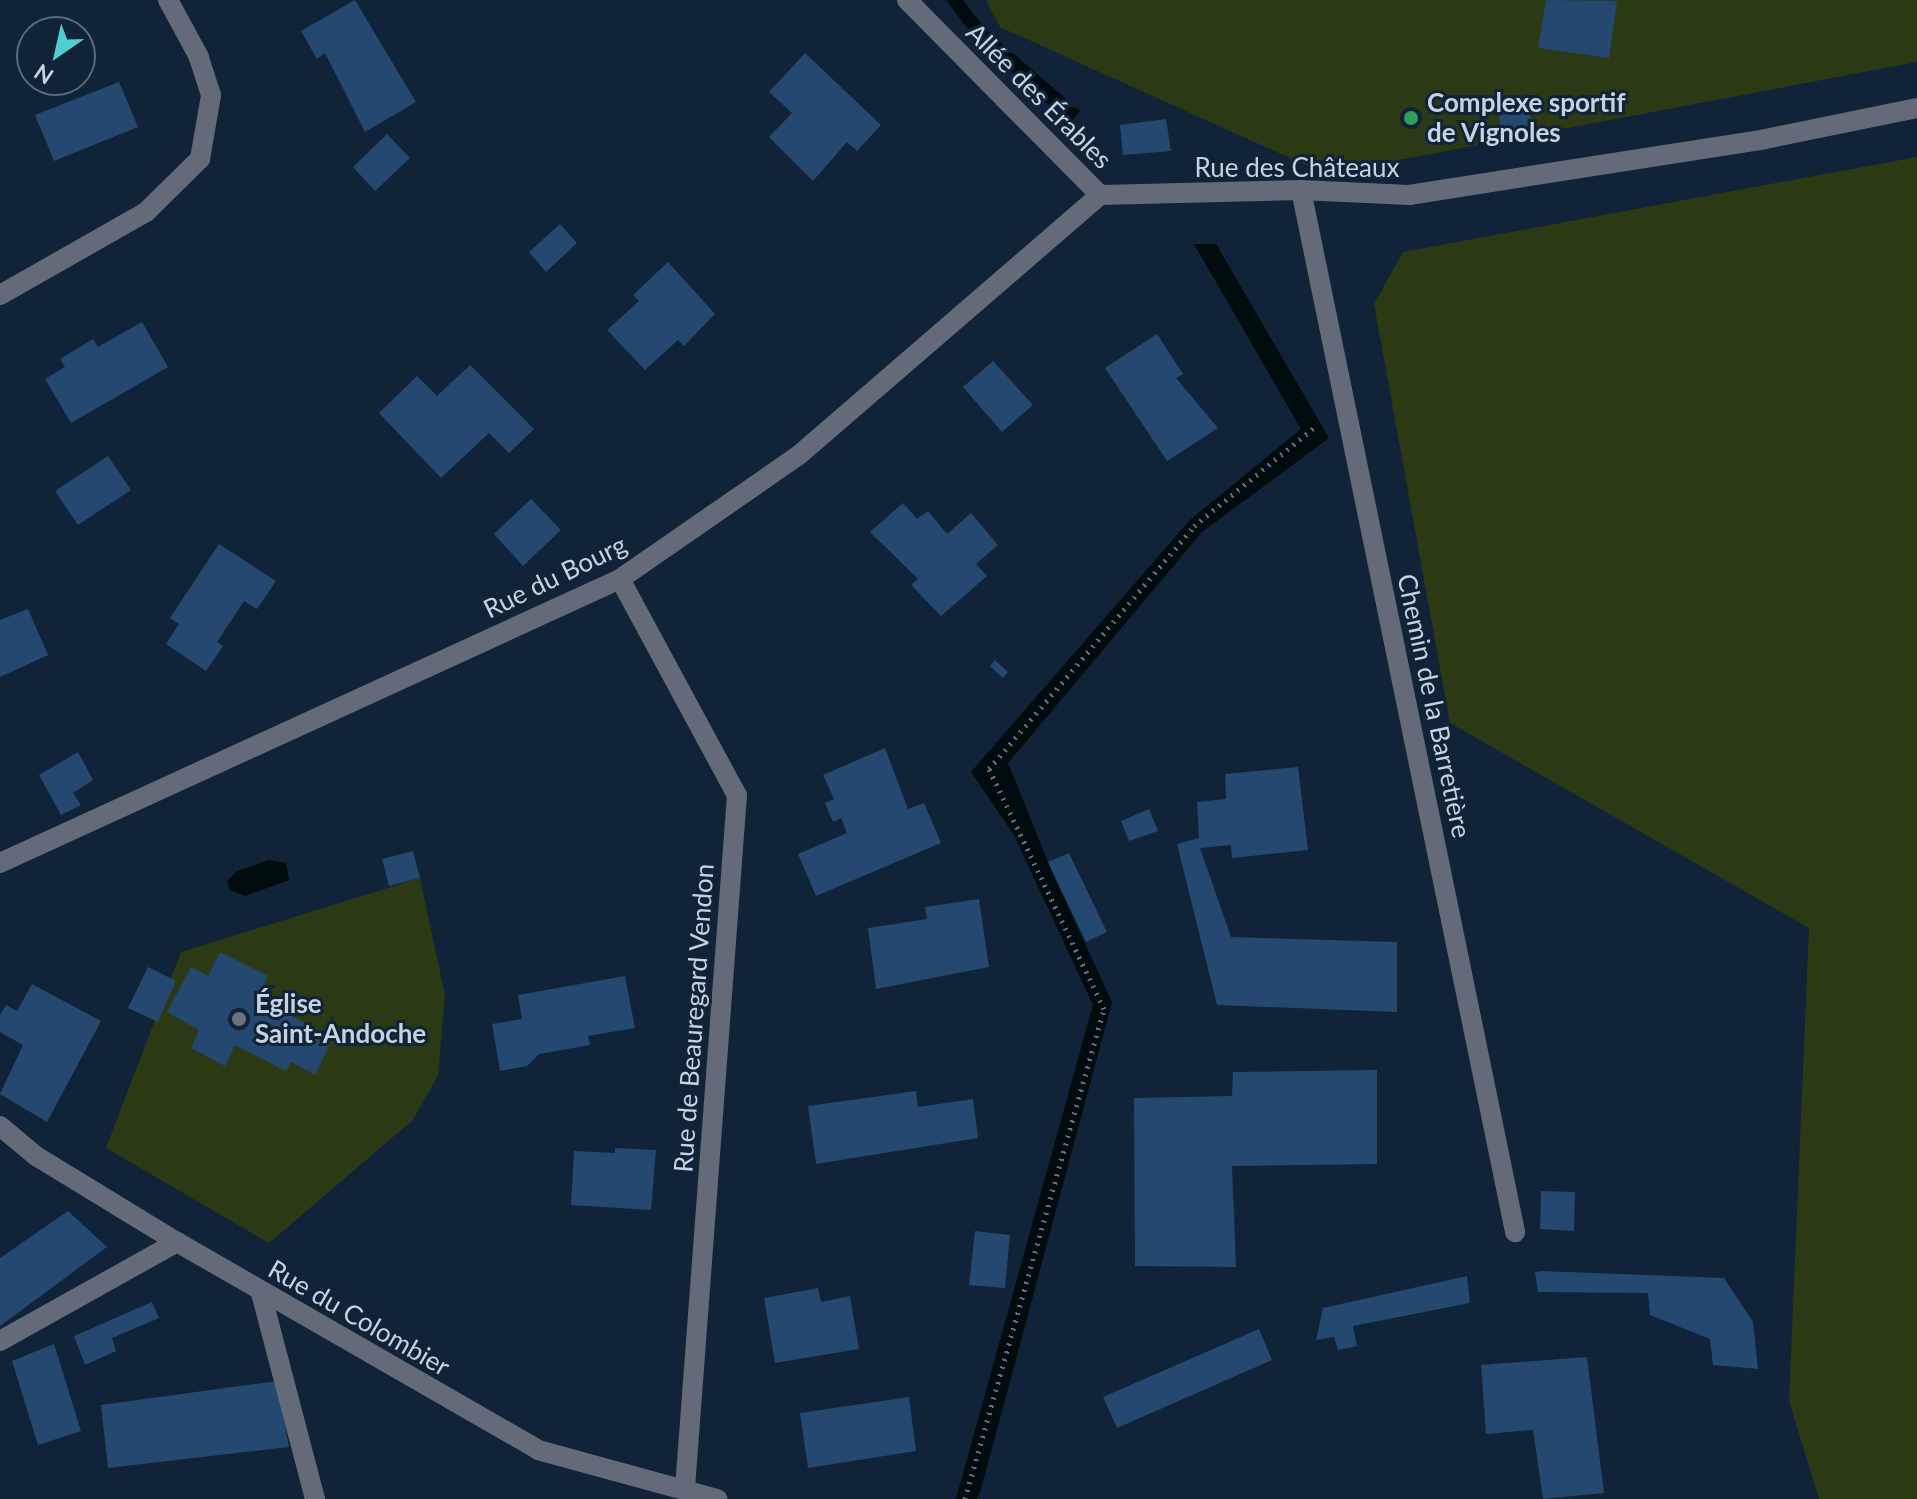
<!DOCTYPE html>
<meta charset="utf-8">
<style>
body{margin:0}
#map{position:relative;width:1917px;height:1499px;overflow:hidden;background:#102338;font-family:Lato,sans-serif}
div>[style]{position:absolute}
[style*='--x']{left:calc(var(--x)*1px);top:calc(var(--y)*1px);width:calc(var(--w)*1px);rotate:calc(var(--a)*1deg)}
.green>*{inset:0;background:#2b3a15}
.water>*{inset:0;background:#000b0e}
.building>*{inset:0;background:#24486f}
.path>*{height:5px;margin-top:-2.5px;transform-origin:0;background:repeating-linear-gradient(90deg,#5f6f81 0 2px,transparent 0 8px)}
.minor>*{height:20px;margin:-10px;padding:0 10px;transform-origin:10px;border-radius:10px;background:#646a77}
.dots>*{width:22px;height:22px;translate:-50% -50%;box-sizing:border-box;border:4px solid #102338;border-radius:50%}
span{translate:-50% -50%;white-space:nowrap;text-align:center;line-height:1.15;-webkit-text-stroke:6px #102338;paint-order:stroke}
.street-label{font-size:26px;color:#c7d3e1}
.poi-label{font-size:26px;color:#c7d3e1;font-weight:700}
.left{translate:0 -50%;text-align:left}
.north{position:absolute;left:16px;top:16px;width:80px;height:80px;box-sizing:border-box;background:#102338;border:2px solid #59697c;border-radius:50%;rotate:214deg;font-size:22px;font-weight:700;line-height:32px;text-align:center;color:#c7d3e1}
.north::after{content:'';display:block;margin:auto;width:28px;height:36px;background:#51ccd1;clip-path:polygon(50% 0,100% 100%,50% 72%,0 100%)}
</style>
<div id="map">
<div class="green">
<div style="clip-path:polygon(986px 0,1917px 0,1917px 62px,1325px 174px,1000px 27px)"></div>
<div style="clip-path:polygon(1917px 157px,1917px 1499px,1819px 1499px,1789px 1401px,1809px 928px,1450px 723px,1374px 304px,1403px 252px)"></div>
<div style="clip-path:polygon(420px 878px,445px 995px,438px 1076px,412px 1121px,269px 1243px,106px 1148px,181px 952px)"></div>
</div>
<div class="water">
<div style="clip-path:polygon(946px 0,963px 0,986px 30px,1080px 111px,1070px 124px,977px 41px)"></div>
<div style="clip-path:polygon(1194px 244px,1216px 244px,1329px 438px,1202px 532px,1008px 763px,1054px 877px,1112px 1002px,981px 1489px,977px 1499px,956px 1499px,1093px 1005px,1014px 835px,971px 772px,1190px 520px,1301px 429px)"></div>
<div style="clip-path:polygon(269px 860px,286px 863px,289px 880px,245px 896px,230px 890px,227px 881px,237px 871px)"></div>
</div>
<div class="building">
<div style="clip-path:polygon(355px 0,416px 102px,365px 132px,325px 53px,317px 59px,301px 31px)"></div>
<div style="clip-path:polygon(1546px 0,1617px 1px,1609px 58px,1538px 48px)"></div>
<div style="clip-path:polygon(805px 53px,881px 125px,857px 151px,847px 142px,813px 181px,769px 137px,792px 113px,769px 92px)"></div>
<div style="clip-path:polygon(119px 82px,138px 127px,54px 161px,35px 115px)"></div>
<div style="clip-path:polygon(1526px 97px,1532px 125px,1501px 130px,1497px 102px)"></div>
<div style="clip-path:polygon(1166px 119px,1171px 151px,1123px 155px,1120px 125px)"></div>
<div style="clip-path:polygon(387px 134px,410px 158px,375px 191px,353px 167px)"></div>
<div style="clip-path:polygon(560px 224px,577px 243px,546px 272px,529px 252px)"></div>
<div style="clip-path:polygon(668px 262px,715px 314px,684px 346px,678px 340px,645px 370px,607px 330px,639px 301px,633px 295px)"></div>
<div style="clip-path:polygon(142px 322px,168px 367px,71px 423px,45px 379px,65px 367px,60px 359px,93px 339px,98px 347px)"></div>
<div style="clip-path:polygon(1157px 334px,1183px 374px,1176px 378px,1218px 428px,1167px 461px,1105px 368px)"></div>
<div style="clip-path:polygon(993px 361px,1033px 405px,1002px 432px,963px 387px)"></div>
<div style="clip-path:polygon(470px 365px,534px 429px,509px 453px,489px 433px,441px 478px,379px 413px,417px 376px,437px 396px)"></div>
<div style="clip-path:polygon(108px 456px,131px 490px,78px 525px,55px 491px)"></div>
<div style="clip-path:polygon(531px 499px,561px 530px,523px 566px,494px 534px)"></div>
<div style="clip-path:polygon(903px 503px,917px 519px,928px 511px,947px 534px,971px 513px,998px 545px,976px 564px,987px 576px,941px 616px,911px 585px,918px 579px,870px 532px)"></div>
<div style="clip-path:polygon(219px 544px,276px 581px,257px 609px,244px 601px,217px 642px,223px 646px,206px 671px,166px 644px,179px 624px,170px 618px)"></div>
<div style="clip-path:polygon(28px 609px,48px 655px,0 677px,0 620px)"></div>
<div style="clip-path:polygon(995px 660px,1008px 672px,1003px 678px,990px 666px)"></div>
<div style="clip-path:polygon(885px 748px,908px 809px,924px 803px,941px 843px,816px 896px,798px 854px,847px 833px,841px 818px,833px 822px,825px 803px,834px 799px,823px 775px)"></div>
<div style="clip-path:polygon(78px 752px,93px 780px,73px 793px,81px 805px,61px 815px,39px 775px)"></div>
<div style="clip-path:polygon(1298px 767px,1308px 850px,1232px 858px,1231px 845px,1200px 848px,1231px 937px,1397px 942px,1397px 1012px,1217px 1005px,1177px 844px,1199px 838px,1197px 802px,1226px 799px,1225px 774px)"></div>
<div style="clip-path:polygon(1149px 809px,1158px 831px,1129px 841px,1121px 821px)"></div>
<div style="clip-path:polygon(413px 851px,420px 878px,389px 886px,382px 859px)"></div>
<div style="clip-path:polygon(1069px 853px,1107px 932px,1086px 942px,1048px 862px)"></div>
<div style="clip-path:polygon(979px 899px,989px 967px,876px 989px,868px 928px,927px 919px,925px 907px)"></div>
<div style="clip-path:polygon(220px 952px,268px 976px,257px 998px,311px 1026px,308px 1034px,329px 1046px,315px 1075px,291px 1062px,286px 1071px,235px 1045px,225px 1066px,191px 1048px,199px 1030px,167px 1012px,191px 967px,208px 976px)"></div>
<div style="clip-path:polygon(148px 967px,176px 981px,158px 1022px,128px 1008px)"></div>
<div style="clip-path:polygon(625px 976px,635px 1028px,588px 1036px,590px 1045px,539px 1054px,527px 1066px,500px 1071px,492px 1024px,522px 1019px,518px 995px)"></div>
<div style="clip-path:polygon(32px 984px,101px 1021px,47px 1122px,0 1094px,23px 1045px,0 1032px,0 1015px,6px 1005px,17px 1011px)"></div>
<div style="clip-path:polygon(1377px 1070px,1377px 1164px,1232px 1166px,1236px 1267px,1135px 1266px,1134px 1098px,1232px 1096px,1233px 1072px)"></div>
<div style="clip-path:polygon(916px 1091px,918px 1107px,973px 1099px,978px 1138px,816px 1164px,808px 1106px)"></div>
<div style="clip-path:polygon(615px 1148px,656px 1150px,651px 1210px,571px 1205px,574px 1151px,615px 1153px)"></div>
<div style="clip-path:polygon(1541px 1191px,1575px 1192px,1574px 1231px,1540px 1229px)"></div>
<div style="clip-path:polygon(68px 1211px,107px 1247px,0 1326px,0 1258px)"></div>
<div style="clip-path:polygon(975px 1231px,1010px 1235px,1005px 1288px,969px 1285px)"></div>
<div style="clip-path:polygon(1542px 1271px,1724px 1278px,1753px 1322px,1758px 1369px,1713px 1365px,1710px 1339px,1650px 1315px,1648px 1293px,1538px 1292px,1535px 1272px)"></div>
<div style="clip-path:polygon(1467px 1276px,1470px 1303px,1353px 1326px,1357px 1346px,1338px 1350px,1334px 1337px,1316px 1340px,1323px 1308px)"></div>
<div style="clip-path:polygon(818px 1288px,821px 1302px,850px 1296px,859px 1349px,775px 1363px,764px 1298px)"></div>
<div style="clip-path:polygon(152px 1302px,159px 1318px,112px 1338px,116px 1351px,85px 1365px,74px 1336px)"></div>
<div style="clip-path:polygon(1259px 1329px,1272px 1360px,1117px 1428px,1103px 1397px)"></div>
<div style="clip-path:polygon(54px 1344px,81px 1431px,38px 1445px,12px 1361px)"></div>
<div style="clip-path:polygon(1587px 1357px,1604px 1493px,1543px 1499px,1533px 1430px,1486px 1434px,1481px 1365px)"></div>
<div style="clip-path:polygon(277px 1381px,289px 1447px,108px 1468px,101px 1405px)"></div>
<div style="clip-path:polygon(909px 1397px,916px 1451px,808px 1468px,800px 1413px)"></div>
</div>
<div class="path">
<div style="--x:965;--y:1499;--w:509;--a:-74.16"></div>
<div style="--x:1104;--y:1009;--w:266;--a:-115.6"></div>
<div style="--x:989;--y:769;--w:318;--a:-49.8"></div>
<div style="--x:1194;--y:526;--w:158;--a:-39.3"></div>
</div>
<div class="minor">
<div style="--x:907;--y:0;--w:274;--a:45.3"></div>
<div style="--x:1301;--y:190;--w:1064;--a:78.39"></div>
<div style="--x:1100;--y:195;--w:201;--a:-1.4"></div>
<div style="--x:1301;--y:190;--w:108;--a:2.7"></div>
<div style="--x:1409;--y:195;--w:360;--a:-8.9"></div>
<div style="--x:1765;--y:139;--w:155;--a:-11.5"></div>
<div style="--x:0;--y:295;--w:168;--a:-29.6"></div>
<div style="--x:146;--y:212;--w:76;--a:-44.5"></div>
<div style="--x:200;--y:159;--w:65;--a:-80.2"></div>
<div style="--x:211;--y:95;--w:40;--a:-108"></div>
<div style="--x:199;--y:57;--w:65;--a:-118.5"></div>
<div style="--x:620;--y:579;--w:246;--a:61.6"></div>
<div style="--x:737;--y:795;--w:696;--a:94.29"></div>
<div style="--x:0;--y:863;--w:682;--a:-24.61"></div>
<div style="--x:620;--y:579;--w:218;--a:-34.7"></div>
<div style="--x:799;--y:455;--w:398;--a:-40.8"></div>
<div style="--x:0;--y:1126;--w:47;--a:39.8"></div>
<div style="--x:36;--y:1156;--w:165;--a:31.4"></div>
<div style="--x:177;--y:1242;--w:417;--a:29.9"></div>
<div style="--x:538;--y:1450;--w:186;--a:15.3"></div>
<div style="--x:261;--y:1293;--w:213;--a:75.3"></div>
<div style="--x:0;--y:1341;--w:203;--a:-29.2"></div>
</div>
<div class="dots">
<div style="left:1411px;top:118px;background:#2e9e5b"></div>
<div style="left:239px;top:1019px;background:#6b7280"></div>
</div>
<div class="street-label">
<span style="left:1039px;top:96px;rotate:45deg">Allée des Érables</span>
<span style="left:1297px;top:168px">Rue des Châteaux</span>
<span style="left:555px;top:577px;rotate:-26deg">Rue du Bourg</span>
<span style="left:1434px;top:706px;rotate:78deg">Chemin de la Barretière</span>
<span style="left:694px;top:1018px;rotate:-86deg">Rue de Beauregard Vendon</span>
<span style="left:359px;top:1318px;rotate:30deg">Rue du Colombier</span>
</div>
<div class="poi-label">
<span class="left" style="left:1427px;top:118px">Complexe sportif<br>de Vignoles</span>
<span class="left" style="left:255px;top:1019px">Église<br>Saint-Andoche</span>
</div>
<div class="north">N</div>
</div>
